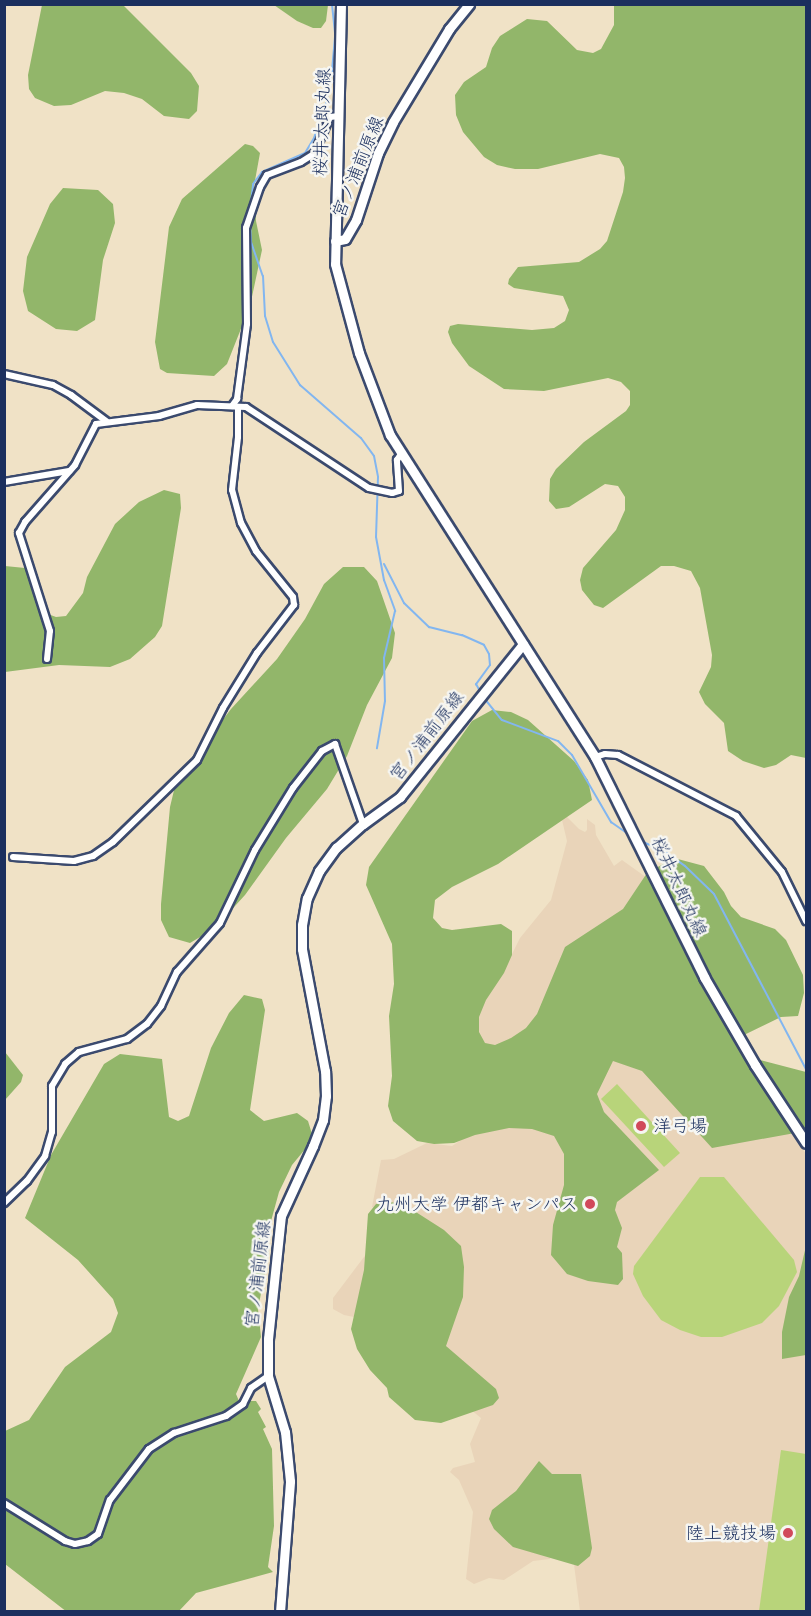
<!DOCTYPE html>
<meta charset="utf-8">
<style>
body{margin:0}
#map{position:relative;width:811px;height:1616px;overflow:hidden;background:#f0e2c6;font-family:Sriracha,"Klee One",sans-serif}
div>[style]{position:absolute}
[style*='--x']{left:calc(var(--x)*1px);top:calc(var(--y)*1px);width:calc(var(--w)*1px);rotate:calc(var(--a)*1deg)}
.built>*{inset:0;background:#e9d4b9}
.green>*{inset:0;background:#b8d47a}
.forest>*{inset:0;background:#92b66a}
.stream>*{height:2px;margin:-1px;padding:0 1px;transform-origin:1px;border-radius:1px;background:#82b6f0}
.roads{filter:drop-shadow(2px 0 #3b4a6e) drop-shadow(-2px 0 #3b4a6e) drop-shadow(0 2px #3b4a6e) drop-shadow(0 -2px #3b4a6e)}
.street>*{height:6px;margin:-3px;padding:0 3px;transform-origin:3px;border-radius:3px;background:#fff}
.secondary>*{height:9px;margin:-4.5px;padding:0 4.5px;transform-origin:4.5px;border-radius:4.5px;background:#fff}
.dots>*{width:16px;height:16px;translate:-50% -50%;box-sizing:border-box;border:3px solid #f6f6f2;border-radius:50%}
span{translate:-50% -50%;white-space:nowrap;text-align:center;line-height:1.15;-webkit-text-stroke:5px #f6f6f2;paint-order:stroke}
.street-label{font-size:18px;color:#1b2f5e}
.poi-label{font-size:18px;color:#1b2f5e}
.left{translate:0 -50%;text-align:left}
.right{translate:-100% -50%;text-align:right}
.frame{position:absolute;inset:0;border:6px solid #1b2f5e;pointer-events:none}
</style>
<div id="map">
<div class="built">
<div style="clip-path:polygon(563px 813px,579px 829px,585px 832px,587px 830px,587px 819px,595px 825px,596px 835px,614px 866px,622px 860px,650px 880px,781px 1118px,806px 1154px,806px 1611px,580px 1611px,572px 1549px,555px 1549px,550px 1559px,533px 1561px,504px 1580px,489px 1578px,474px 1584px,466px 1579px,473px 1512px,459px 1480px,450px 1472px,453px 1468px,475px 1462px,470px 1444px,481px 1418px,359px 1318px,344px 1315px,333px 1309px,333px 1298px,370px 1249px,377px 1209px,372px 1207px,381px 1160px,394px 1159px,427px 1143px,452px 1146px,487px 1123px,447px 1073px,501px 964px,512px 954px,520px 938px,551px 900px,567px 841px,562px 820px)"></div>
</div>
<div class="green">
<div style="clip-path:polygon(617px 1084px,680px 1153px,664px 1167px,601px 1099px)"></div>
<div style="clip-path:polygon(700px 1177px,724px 1177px,794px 1260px,797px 1272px,779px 1306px,762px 1323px,722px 1337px,701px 1337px,680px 1330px,661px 1320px,643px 1296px,633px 1274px,634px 1266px)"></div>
<div style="clip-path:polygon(781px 1450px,806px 1454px,806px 1611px,759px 1611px)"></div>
</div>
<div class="forest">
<div style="clip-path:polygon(42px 5px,123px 5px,191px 73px,199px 86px,197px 111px,189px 119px,164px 116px,142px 99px,124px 93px,105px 91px,71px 105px,54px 106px,35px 98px,29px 89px,28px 75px)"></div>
<div style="clip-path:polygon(274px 5px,328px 5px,326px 21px,321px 28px,313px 28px,297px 21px)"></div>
<div style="clip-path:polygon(614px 5px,806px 5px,806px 758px,791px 755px,776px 765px,764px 768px,743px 761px,728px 751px,724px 723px,705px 704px,699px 692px,711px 667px,712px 655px,700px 588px,691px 571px,674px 566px,661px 566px,603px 608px,594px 605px,582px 590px,580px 580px,583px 568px,616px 530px,625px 510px,625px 497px,618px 486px,605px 484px,569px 507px,556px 509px,549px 501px,550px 479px,556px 469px,584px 442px,626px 411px,630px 405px,630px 391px,621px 382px,608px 378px,544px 391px,504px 389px,469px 366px,452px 343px,448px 332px,450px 326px,458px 324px,532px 330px,554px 328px,565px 321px,569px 310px,563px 296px,514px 288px,508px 284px,509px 279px,518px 267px,579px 262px,600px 249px,607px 241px,623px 192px,625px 178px,624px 167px,619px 158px,600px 154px,538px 169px,515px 169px,497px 165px,484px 157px,463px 132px,456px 115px,455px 95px,464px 82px,486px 67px,492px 48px,500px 36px,527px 19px,547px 21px,577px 50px,593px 53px,601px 49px,614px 25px)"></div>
<div style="clip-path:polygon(245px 144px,253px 146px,260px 153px,254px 186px,256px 221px,262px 250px,250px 306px,227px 364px,214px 376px,167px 373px,160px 369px,155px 342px,169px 227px,182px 199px)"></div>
<div style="clip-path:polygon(63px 188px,98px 190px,113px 204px,115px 223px,103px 260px,95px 320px,77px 331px,56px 329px,28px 311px,23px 291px,27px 257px,50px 204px)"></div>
<div style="clip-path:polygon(164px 490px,180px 494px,181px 508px,162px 626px,155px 637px,130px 659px,110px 667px,59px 665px,5px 672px,5px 566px,25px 568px,38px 585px,48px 614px,56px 617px,66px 616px,83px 593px,87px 577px,115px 524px,139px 502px)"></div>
<div style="clip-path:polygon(343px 567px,364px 567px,377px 581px,395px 633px,392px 658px,367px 705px,347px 756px,327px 789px,286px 838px,245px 895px,215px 928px,190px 943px,169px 937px,161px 920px,161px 904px,170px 807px,176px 782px,231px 709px,277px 659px,305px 619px,324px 584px)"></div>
<div style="clip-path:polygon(492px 710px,511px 712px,528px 720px,574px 761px,588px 780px,592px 800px,498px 864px,452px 887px,435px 900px,433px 918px,442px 928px,452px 930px,501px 924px,512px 931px,512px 955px,504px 973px,486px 1000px,479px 1017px,479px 1032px,485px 1043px,495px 1045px,511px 1038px,526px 1028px,537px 1014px,565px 947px,623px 909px,647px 873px,674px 858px,704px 866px,724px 892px,731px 906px,741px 917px,775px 929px,786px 940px,803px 975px,804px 993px,798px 1016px,781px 1017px,746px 1034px,741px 1046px,745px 1056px,806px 1072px,806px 1131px,712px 1148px,642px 1071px,613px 1061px,597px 1094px,604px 1112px,659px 1170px,617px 1202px,615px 1210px,622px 1228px,617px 1247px,622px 1253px,623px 1279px,618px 1285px,588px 1281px,567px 1274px,551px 1255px,553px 1225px,564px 1185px,564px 1154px,554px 1136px,532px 1129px,509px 1128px,475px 1135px,454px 1143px,434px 1144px,417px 1141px,393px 1121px,388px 1106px,392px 1076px,389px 1016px,394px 984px,392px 944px,366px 885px,369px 867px,472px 721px)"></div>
<div style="clip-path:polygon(244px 995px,262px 999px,265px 1010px,250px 1110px,264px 1121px,297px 1113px,308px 1121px,312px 1134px,311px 1142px,292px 1165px,279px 1192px,265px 1243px,269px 1252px,258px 1309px,261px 1337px,236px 1394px,239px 1401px,256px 1401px,261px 1409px,258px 1412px,266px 1427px,263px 1429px,272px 1449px,274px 1526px,268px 1567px,273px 1572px,196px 1593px,179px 1611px,67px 1612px,5px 1564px,5px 1431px,29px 1420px,65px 1367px,111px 1332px,118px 1313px,113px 1299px,78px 1260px,25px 1218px,51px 1155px,104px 1064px,120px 1054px,162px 1059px,169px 1117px,178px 1121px,189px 1116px,211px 1048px,229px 1013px)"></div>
<div style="clip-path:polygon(5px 1052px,23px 1075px,21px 1082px,5px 1100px)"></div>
<div style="clip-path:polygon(391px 1202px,408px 1207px,444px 1230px,461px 1246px,464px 1267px,463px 1297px,446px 1346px,496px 1389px,499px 1398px,493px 1405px,441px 1423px,415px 1420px,389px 1397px,387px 1388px,370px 1370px,357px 1349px,351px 1329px,364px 1270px,368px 1214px,376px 1204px)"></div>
<div style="clip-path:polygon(806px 1246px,806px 1355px,782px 1359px,782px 1332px,789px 1297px,799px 1276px)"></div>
<div style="clip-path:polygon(539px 1461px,552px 1474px,581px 1474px,592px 1548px,590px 1556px,578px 1566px,513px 1547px,494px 1529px,489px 1519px,492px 1510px,516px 1491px)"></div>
</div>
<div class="stream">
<div style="--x:250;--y:210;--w:26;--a:-83"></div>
<div style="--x:253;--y:184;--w:15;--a:-53"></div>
<div style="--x:262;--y:172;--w:47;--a:-23.8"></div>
<div style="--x:305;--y:153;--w:17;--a:-59"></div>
<div style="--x:314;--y:138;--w:37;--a:-71"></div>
<div style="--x:326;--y:103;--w:33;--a:-79"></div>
<div style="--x:332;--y:71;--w:38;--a:-85"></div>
<div style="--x:335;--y:33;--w:29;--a:-96"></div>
<div style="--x:250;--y:222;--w:20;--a:87"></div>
<div style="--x:251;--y:242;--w:36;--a:71"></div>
<div style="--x:263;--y:276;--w:40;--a:87.1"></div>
<div style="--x:265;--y:316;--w:27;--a:73"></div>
<div style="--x:273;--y:342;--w:51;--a:57.9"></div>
<div style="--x:300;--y:385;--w:81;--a:41"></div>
<div style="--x:361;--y:438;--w:22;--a:54"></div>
<div style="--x:374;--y:456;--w:21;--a:79"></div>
<div style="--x:378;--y:477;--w:60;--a:91.9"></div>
<div style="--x:376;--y:537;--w:44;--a:79.5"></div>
<div style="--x:384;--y:580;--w:33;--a:70"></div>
<div style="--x:395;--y:611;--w:48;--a:103.2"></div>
<div style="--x:384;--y:658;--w:43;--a:88.7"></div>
<div style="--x:385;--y:701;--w:48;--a:99.7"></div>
<div style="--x:384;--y:564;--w:44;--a:62.9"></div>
<div style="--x:404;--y:603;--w:35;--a:44"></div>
<div style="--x:429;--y:627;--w:34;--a:14"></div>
<div style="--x:462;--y:635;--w:24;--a:24"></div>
<div style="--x:484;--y:645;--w:10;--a:61"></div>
<div style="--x:489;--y:654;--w:11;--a:85"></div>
<div style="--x:490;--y:665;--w:24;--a:126"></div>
<div style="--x:476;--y:684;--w:10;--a:61"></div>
<div style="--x:484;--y:698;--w:28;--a:51"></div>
<div style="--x:502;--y:720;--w:60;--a:20.6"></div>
<div style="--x:558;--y:741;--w:20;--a:45"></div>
<div style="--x:572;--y:755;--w:78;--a:59.8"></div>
<div style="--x:611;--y:822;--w:24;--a:35"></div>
<div style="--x:639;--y:840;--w:31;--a:25"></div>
<div style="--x:667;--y:853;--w:22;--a:36"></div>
<div style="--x:685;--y:866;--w:40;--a:44"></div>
<div style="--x:714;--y:894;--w:198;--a:62.3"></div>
</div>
<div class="roads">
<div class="street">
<div style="--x:4;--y:374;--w:50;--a:12.7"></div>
<div style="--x:53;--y:385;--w:21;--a:29"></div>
<div style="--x:71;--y:395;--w:44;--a:36.6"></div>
<div style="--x:232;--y:406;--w:9;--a:-54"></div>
<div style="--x:237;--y:399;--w:76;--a:-82.4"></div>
<div style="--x:247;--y:324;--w:96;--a:-90.6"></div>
<div style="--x:246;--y:228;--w:43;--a:-71.1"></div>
<div style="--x:260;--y:187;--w:14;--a:-60"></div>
<div style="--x:267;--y:175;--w:36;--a:-21"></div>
<div style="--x:301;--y:162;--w:15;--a:-32"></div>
<div style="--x:314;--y:154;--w:40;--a:-66.6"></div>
<div style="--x:330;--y:117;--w:9;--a:-6"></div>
<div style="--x:4;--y:482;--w:66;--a:-9.6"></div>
<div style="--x:47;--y:659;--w:28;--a:-84"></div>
<div style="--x:50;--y:631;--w:103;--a:-107.6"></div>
<div style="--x:19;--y:533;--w:13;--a:-61"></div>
<div style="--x:25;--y:522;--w:76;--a:-48.7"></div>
<div style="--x:75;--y:465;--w:46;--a:-62.9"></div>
<div style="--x:96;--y:424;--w:64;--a:-7.2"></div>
<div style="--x:159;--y:416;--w:40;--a:-16"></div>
<div style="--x:197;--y:405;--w:49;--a:2.3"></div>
<div style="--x:246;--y:407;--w:147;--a:33.4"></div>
<div style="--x:369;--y:488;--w:24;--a:12"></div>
<div style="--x:392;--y:493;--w:7;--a:-16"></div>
<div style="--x:399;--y:491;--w:31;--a:-94"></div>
<div style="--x:397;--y:460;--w:7;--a:-56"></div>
<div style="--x:595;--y:757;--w:10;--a:-17"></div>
<div style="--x:605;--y:754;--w:13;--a:4"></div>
<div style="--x:618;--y:755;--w:133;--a:27.3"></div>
<div style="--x:736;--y:816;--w:72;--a:50.6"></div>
<div style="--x:782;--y:872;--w:55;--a:63.9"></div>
<div style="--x:13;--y:857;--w:61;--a:3.8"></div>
<div style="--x:74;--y:861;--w:20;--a:-15"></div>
<div style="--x:93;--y:856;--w:24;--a:-35"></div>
<div style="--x:113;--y:842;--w:117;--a:-44.3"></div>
<div style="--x:197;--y:760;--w:58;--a:-63.4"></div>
<div style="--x:223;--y:708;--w:65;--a:-58.3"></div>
<div style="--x:257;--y:653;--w:61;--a:-52.4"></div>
<div style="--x:294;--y:605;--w:8;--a:-97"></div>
<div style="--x:293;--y:597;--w:59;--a:-128.8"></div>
<div style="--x:256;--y:551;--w:32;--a:-118"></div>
<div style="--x:241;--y:523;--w:34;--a:-105"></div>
<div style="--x:232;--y:490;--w:53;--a:-83.5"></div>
<div style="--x:238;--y:437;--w:28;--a:-90"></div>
<div style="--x:4;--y:1203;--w:32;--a:-44"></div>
<div style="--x:27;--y:1181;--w:31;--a:-54"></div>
<div style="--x:45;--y:1156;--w:25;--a:-74"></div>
<div style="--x:52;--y:1132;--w:46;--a:-90"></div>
<div style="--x:52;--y:1086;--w:26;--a:-59"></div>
<div style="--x:65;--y:1064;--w:18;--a:-41"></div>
<div style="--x:79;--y:1052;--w:50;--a:-15.2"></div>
<div style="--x:127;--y:1039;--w:25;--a:-37"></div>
<div style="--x:147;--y:1024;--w:23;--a:-52"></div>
<div style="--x:161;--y:1006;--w:38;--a:-65"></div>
<div style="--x:177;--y:972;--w:65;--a:-48.7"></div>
<div style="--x:220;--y:923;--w:81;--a:-64.4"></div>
<div style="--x:255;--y:850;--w:73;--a:-58.5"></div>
<div style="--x:293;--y:788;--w:47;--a:-51.9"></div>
<div style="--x:322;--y:751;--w:15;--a:-28"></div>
<div style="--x:335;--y:744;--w:85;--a:70.7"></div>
<div style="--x:4;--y:1503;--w:72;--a:31.9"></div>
<div style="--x:65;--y:1541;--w:10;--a:17"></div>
<div style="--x:75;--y:1544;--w:13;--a:-13"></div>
<div style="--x:88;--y:1541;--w:12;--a:-35"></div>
<div style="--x:98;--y:1534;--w:36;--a:-71"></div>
<div style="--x:110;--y:1500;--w:64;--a:-52.6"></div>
<div style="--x:149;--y:1449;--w:30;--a:-33"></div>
<div style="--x:174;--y:1433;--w:55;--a:-18.1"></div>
<div style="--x:226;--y:1416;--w:21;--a:-35"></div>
<div style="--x:243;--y:1404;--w:18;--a:-63"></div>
<div style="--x:251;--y:1388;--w:21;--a:-35"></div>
</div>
<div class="secondary">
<div style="--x:341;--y:4;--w:260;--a:91.3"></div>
<div style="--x:335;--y:264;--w:92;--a:74.9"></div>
<div style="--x:359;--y:353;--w:88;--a:69.3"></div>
<div style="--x:390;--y:435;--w:382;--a:57.5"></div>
<div style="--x:595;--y:757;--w:246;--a:63.6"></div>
<div style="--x:704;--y:977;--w:102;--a:59.9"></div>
<div style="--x:755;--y:1065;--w:93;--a:56.8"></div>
<div style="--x:335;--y:241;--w:10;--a:-11"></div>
<div style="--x:345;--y:239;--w:22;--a:-60"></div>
<div style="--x:356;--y:220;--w:71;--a:-71.8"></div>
<div style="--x:378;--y:153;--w:34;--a:-64"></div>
<div style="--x:393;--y:122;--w:109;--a:-58.9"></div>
<div style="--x:449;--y:29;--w:32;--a:-51"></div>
<div style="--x:280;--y:1612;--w:131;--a:-85.6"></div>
<div style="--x:290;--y:1481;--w:49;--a:-95.8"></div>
<div style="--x:285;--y:1432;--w:59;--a:-106.9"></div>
<div style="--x:268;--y:1376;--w:37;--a:-90"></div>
<div style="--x:268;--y:1339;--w:124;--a:-84"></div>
<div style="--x:281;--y:1216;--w:77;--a:-65.4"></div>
<div style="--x:313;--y:1146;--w:28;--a:-69"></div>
<div style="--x:323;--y:1120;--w:24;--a:-83"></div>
<div style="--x:326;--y:1096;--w:25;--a:-92"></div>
<div style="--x:325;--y:1071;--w:124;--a:-100.7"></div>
<div style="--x:302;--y:949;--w:24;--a:-90"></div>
<div style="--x:302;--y:925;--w:27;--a:-80"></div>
<div style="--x:307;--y:898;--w:30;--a:-66"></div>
<div style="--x:319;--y:871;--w:29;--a:-54"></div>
<div style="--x:336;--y:848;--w:36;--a:-42"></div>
<div style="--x:363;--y:824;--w:46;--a:-36.1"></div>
<div style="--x:400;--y:797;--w:196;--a:-51.2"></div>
</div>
</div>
<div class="dots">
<div style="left:641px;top:1126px;background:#d1495b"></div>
<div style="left:590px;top:1204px;background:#d1495b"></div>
<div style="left:788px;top:1533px;background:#d1495b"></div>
</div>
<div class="street-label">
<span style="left:322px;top:122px;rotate:-88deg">桜井太郎丸線</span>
<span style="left:358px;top:167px;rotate:-68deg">宮ノ浦前原線</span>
<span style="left:427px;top:736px;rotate:-52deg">宮ノ浦前原線</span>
<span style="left:679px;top:887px;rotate:65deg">桜井太郎丸線</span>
<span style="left:258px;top:1274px;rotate:-83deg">宮ノ浦前原線</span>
</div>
<div class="poi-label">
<span class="left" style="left:653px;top:1126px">洋弓場</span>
<span class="right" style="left:578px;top:1204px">九州大学 伊都キャンパス</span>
<span class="right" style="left:776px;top:1533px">陸上競技場</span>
</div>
<div class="frame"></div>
</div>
